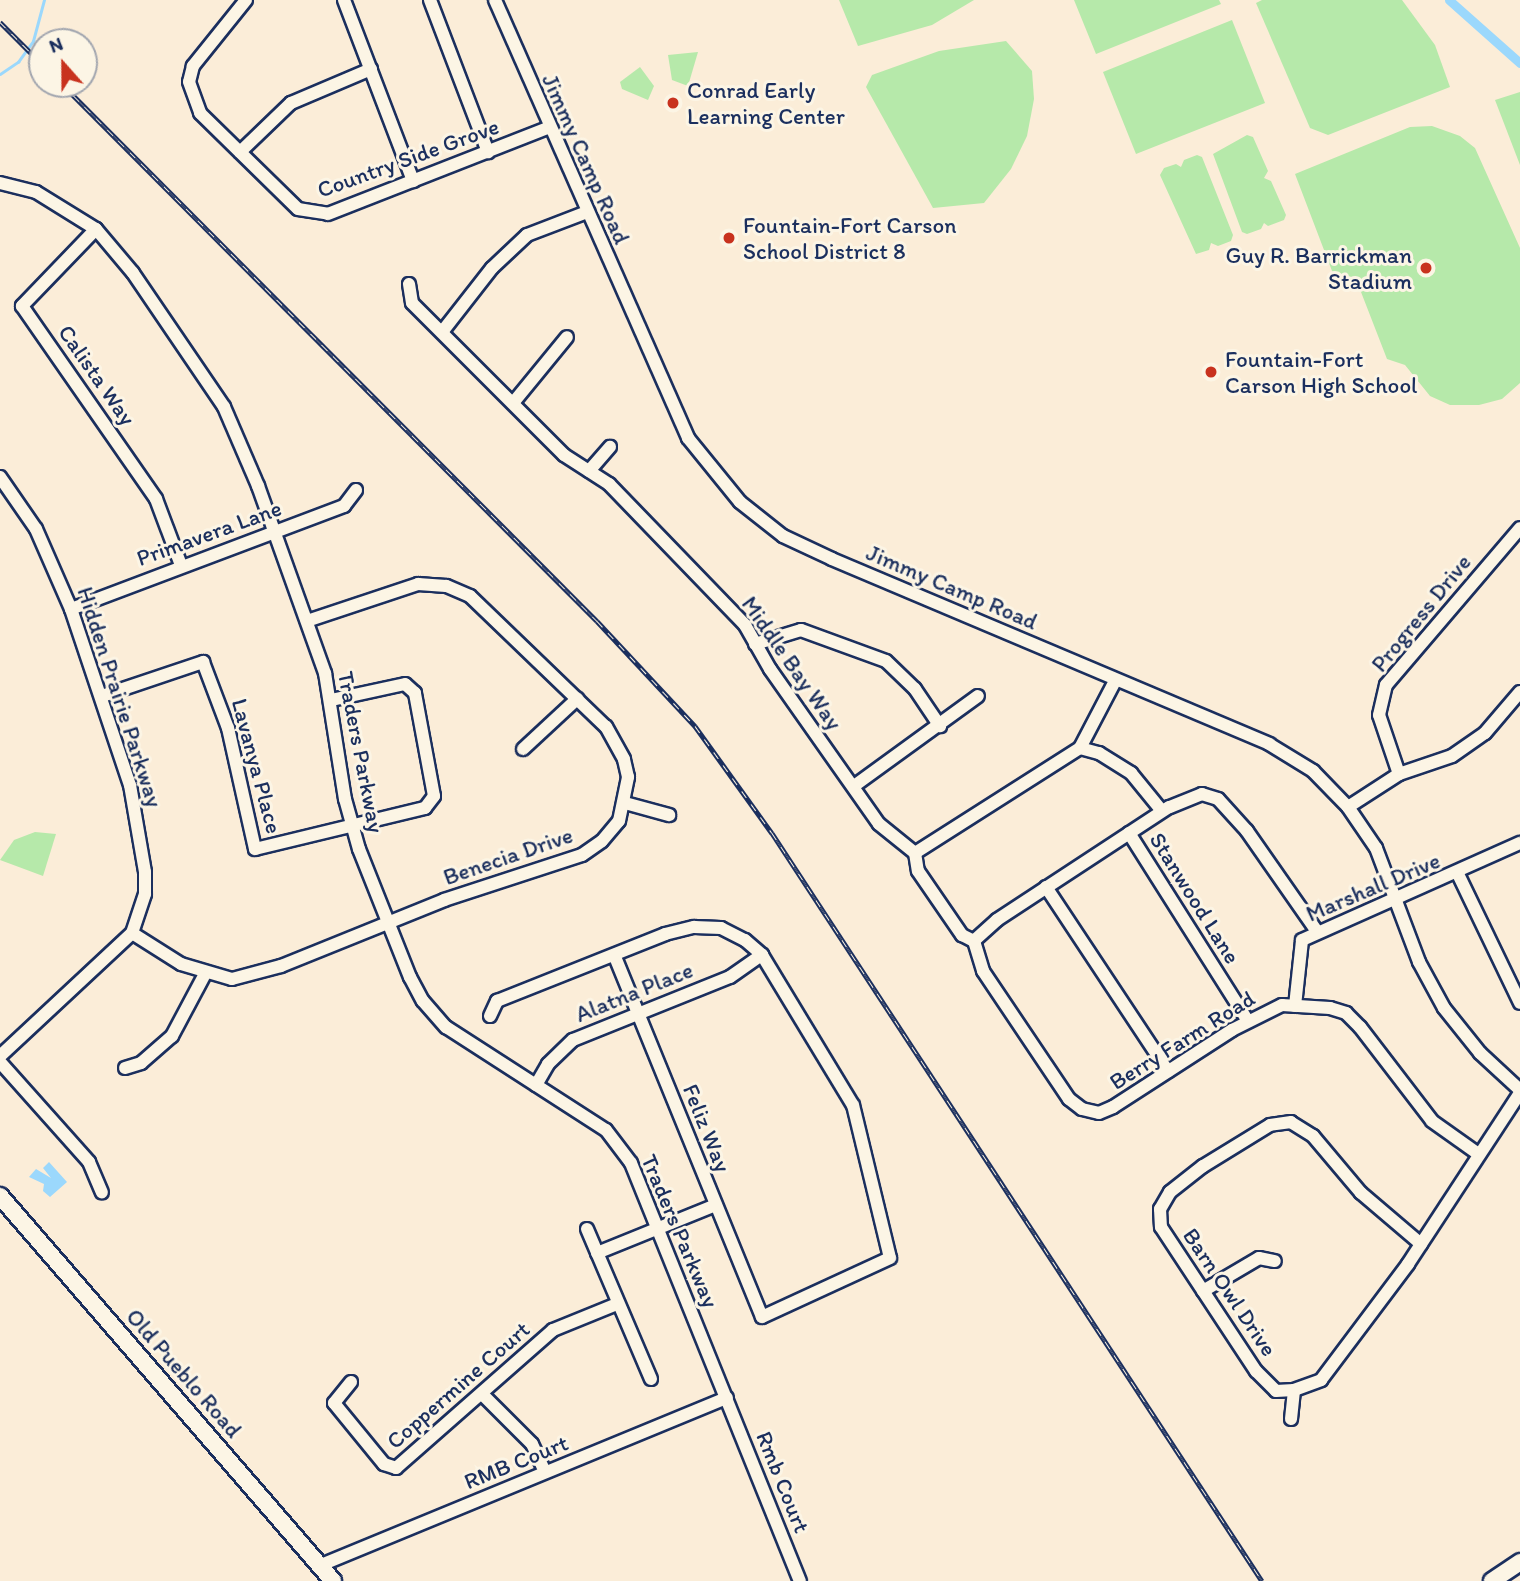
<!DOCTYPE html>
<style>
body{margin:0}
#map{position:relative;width:1520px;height:1581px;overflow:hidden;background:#fbedd8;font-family:Itim,sans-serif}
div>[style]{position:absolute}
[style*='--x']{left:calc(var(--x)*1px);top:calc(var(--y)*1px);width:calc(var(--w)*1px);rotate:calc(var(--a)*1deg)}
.green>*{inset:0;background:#b6e9aa}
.water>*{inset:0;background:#9bd8fc}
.stream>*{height:2.5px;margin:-1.25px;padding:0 1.25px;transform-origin:1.25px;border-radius:1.25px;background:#9bd8fc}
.canal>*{height:9px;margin:-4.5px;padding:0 4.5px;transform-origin:4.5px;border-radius:4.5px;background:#9bd8fc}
.roads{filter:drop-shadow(2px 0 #1b2f5e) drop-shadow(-2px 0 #1b2f5e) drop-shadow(0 2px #1b2f5e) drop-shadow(0 -2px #1b2f5e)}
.minor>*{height:12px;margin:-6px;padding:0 6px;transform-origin:6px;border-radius:6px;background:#fcf5e5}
.major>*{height:16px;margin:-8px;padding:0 8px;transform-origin:8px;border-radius:8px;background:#fcf5e5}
.rail>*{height:5px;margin-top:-2.5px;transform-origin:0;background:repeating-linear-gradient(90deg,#fcf5e5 0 8px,#1b2f5e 0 16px);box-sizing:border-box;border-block:2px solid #1b2f5e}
.dots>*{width:19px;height:19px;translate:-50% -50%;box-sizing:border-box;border:4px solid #fcf5e5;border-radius:50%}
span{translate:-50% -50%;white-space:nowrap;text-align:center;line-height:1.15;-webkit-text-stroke:6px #fcf5e5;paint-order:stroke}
.poi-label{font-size:23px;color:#1b2f5e}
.left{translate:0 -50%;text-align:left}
.right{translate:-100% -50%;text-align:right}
.street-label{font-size:23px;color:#1b2f5e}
.north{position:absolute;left:28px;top:28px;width:70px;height:70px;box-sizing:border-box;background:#fcf5e5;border:2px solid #a2a6af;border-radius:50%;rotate:339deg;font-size:19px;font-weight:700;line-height:28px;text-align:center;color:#1b2f5e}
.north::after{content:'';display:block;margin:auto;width:24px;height:32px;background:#c8321e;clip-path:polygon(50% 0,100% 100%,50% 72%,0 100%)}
</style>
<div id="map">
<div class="green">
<div style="clip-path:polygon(839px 0,974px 0,932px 25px,858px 46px)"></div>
<div style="clip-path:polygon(1074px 0,1219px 0,1221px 4px,1096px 54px)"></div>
<div style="clip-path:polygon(1262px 0,1402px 0,1435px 45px,1450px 87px,1328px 135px,1310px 128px,1256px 3px)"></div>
<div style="clip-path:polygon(1232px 20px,1265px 103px,1136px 154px,1103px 72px)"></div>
<div style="clip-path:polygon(1006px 41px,1032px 71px,1034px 99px,1027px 136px,1011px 169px,984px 203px,933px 208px,866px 87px,872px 75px,939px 51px)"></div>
<div style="clip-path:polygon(698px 52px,688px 86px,672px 80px,668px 55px)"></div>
<div style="clip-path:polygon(640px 67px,654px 86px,648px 100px,622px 89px,620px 82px)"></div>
<div style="clip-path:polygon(1520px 92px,1520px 165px,1495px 100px)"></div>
<div style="clip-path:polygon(1432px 126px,1460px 136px,1475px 148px,1520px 248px,1520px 383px,1502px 399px,1479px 405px,1450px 405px,1430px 396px,1405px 365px,1387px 359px,1361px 292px,1337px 284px,1295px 174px,1410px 127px)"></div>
<div style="clip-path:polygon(1247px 135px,1253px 137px,1268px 171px,1264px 178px,1271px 181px,1286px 215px,1284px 220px,1268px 226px,1264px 223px,1261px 229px,1247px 234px,1242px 232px,1213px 154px)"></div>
<div style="clip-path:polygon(1197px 155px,1202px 157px,1233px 235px,1231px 241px,1218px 246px,1211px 243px,1209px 250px,1196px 254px,1160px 175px,1164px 168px,1176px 164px,1181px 167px,1184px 160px)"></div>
<div style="clip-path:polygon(35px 832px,56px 834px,43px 876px,0 860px,14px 840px)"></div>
</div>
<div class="water">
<div style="clip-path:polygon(49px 1162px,67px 1182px,50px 1197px,43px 1191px,44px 1184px,29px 1177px,36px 1169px,51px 1178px,43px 1168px)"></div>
</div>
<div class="stream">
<div style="--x:0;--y:74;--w:22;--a:-34"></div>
<div style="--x:18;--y:62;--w:26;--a:-54"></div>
<div style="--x:33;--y:41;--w:42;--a:-75"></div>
</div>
<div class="canal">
<div style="--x:1449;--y:0;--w:95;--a:41.6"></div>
</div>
<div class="roads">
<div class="minor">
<div style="--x:246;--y:0;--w:85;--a:128.8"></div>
<div style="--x:193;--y:66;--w:16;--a:104"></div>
<div style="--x:189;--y:82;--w:33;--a:70"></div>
<div style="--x:200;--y:113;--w:137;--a:44.4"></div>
<div style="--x:298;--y:209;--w:30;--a:9"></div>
<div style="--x:328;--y:214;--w:238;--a:-21.4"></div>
<div style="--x:344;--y:0;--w:194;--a:69.1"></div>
<div style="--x:430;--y:0;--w:163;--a:69.1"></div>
<div style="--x:495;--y:0;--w:479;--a:66.2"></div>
<div style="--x:688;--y:438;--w:82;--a:50.9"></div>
<div style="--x:740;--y:502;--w:55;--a:38.3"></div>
<div style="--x:783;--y:536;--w:54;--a:25.1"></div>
<div style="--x:832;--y:559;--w:475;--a:22.9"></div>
<div style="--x:1269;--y:744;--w:52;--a:31.5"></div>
<div style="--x:1313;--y:771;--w:50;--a:45.8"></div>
<div style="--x:1348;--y:807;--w:50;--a:55.7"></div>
<div style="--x:1376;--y:848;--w:122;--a:69.3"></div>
<div style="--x:1419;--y:962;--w:52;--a:61.5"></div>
<div style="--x:1444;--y:1008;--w:58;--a:51.3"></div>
<div style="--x:1480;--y:1053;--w:54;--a:42.8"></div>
<div style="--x:240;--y:152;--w:71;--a:-43.9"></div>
<div style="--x:291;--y:103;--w:87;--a:-23"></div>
<div style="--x:0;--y:183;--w:37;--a:14"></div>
<div style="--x:36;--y:192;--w:70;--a:31.7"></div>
<div style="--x:96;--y:229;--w:57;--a:49.9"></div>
<div style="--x:133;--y:273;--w:162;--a:55.8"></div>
<div style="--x:224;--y:407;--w:86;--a:66.7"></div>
<div style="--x:258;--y:486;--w:199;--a:70.3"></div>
<div style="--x:325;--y:673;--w:128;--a:81"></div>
<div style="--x:345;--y:799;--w:52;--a:74.4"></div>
<div style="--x:359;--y:849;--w:138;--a:68.3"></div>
<div style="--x:410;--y:977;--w:27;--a:62"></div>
<div style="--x:423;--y:1001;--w:35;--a:49"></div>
<div style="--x:446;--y:1027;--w:190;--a:32.8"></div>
<div style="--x:606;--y:1130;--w:41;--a:52.9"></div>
<div style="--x:631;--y:1163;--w:451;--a:68"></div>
<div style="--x:96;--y:229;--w:107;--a:133.9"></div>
<div style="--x:22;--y:306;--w:235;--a:55.2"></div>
<div style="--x:156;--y:499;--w:71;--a:69.3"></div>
<div style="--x:409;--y:284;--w:19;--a:81"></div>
<div style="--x:412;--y:303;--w:215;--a:45"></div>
<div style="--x:564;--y:455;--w:54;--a:32.8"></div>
<div style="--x:609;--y:484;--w:196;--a:46"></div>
<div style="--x:745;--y:625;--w:51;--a:60.4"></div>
<div style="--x:770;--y:669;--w:189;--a:54.9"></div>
<div style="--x:879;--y:824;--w:46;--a:38.9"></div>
<div style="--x:915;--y:853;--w:196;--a:-32.5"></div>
<div style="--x:1080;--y:748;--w:76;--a:-62.4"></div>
<div style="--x:442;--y:332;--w:81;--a:-52"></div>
<div style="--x:492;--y:268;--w:48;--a:-43.3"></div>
<div style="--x:527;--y:235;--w:64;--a:-21"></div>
<div style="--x:513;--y:403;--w:85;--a:-50.7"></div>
<div style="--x:589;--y:471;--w:32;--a:-49"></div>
<div style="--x:0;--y:477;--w:63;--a:55.3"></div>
<div style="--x:36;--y:529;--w:87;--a:66.4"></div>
<div style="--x:71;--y:609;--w:186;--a:71.5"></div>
<div style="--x:130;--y:785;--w:88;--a:80.2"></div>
<div style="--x:145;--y:872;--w:22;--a:90"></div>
<div style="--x:145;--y:894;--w:41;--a:108.4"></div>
<div style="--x:132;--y:933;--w:180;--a:137"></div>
<div style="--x:71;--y:609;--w:292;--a:-20.7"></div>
<div style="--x:344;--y:506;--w:20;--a:-53"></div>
<div style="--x:755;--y:644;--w:48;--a:-16.9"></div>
<div style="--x:801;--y:630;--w:90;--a:20"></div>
<div style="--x:886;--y:661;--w:40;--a:44"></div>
<div style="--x:915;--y:689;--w:45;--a:56"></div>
<div style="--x:102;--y:696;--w:107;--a:-18.6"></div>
<div style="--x:203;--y:662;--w:71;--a:69.3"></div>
<div style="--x:228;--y:728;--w:124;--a:77.4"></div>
<div style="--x:255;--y:849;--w:175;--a:-13.6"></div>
<div style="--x:425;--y:808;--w:15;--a:-53"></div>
<div style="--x:434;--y:796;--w:105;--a:-100.5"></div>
<div style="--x:415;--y:693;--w:13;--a:-138"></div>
<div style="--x:405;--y:684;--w:76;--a:167.8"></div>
<div style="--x:1080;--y:748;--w:20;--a:15"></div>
<div style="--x:1099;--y:753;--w:38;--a:32"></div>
<div style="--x:1131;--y:773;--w:49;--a:50.8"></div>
<div style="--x:523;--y:749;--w:74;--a:-42.8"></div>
<div style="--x:1399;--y:774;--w:62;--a:-108.7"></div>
<div style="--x:1379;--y:715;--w:31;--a:-77"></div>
<div style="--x:1386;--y:685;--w:206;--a:-49.5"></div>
<div style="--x:854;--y:786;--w:153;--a:-36"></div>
<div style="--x:625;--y:803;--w:46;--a:15.3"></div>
<div style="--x:1348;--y:807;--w:61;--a:-32.9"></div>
<div style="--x:1399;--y:774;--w:56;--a:-18.8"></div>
<div style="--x:1452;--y:756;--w:40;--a:-34.9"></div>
<div style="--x:1485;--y:733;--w:54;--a:-49.5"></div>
<div style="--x:1129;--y:833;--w:222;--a:57.7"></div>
<div style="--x:915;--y:853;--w:18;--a:81"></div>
<div style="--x:918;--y:871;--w:78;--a:55.5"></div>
<div style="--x:962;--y:935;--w:13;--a:27"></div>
<div style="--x:1458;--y:874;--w:143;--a:64.3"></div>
<div style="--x:1046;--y:887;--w:221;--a:56.5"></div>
<div style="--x:1316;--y:930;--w:121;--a:-124.9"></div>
<div style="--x:1247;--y:831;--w:43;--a:-132.2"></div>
<div style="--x:1218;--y:799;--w:17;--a:-163"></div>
<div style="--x:1202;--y:794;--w:35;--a:158"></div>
<div style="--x:1169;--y:807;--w:206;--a:146.7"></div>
<div style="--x:997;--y:920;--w:31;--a:138"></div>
<div style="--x:974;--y:941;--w:31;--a:73"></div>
<div style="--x:983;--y:971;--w:154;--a:56.1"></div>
<div style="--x:1069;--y:1099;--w:16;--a:38"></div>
<div style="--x:1082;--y:1109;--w:17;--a:13"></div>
<div style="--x:1099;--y:1113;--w:15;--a:-23"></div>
<div style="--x:1113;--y:1107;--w:142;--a:-32.9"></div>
<div style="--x:1232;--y:1030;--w:56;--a:-26.6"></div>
<div style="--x:1282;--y:1005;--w:48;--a:3.6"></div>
<div style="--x:1330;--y:1008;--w:17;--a:17"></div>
<div style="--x:1346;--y:1013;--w:20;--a:45"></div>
<div style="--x:1360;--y:1027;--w:118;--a:52.5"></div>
<div style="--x:1432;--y:1121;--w:55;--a:35.4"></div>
<div style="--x:132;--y:933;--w:58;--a:32.3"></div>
<div style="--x:181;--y:964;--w:53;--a:16.4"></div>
<div style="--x:232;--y:979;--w:51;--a:-14.9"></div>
<div style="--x:281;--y:966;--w:176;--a:-22"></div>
<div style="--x:444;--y:900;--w:145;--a:-18.1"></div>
<div style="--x:582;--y:855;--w:24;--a:-35"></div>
<div style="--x:602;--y:841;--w:26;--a:-50"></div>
<div style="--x:619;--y:821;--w:45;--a:-78.4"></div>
<div style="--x:628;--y:777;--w:18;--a:-103"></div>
<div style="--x:624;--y:759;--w:37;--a:-119"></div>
<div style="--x:606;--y:727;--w:189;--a:-136.1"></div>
<div style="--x:470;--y:596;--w:26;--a:-157"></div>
<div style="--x:446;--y:586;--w:28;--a:-176"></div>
<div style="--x:418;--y:584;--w:117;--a:161.6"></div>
<div style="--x:1295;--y:1006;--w:66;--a:-83.9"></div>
<div style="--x:1302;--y:940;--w:239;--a:-24"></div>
<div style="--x:490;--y:1016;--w:17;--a:-65"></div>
<div style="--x:497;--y:1001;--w:181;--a:-21.7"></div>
<div style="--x:665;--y:934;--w:30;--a:-14"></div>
<div style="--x:694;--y:927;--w:27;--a:2"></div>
<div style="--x:721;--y:928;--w:27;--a:27"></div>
<div style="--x:745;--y:940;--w:23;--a:41"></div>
<div style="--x:762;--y:955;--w:175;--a:58.8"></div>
<div style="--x:853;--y:1105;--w:157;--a:76.4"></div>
<div style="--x:890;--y:1258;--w:141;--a:155.3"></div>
<div style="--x:762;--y:1317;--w:391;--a:-112.2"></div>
<div style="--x:0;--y:1062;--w:134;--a:48.3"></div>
<div style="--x:89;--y:1162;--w:33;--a:67"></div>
<div style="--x:125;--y:1068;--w:17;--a:-17"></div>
<div style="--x:141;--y:1063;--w:41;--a:-41.1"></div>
<div style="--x:172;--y:1036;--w:70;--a:-62"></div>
<div style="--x:536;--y:1085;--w:24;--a:-60"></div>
<div style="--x:548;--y:1064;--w:35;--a:-44"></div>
<div style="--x:573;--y:1040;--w:169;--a:-21.9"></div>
<div style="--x:730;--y:977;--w:39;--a:-35"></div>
<div style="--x:587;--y:1229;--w:163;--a:66.9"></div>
<div style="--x:1421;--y:1244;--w:79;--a:-139.6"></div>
<div style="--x:1361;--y:1193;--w:75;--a:-130.1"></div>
<div style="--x:1313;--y:1136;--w:26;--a:-148"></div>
<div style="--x:1291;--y:1122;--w:21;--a:172"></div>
<div style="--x:1270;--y:1125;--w:79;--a:148.5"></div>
<div style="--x:1203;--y:1166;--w:42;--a:141.8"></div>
<div style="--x:1170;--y:1192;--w:20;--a:120"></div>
<div style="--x:1160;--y:1209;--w:18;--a:87"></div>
<div style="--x:1161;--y:1227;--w:173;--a:56.6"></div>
<div style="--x:1256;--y:1371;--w:28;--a:45"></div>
<div style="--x:1276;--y:1391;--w:18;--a:-3"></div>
<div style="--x:1294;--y:1390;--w:29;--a:-20"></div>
<div style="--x:1321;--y:1380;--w:145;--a:-53.1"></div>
<div style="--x:1408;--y:1264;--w:204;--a:-56.8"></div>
<div style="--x:597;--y:1253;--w:128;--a:-22"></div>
<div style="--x:1203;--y:1291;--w:65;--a:-30.5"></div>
<div style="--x:1259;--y:1258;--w:16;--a:11"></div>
<div style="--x:351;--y:1382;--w:27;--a:129"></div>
<div style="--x:334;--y:1403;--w:79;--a:50.7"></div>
<div style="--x:384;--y:1464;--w:13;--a:18"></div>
<div style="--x:396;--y:1468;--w:209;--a:-41.3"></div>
<div style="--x:553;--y:1330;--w:69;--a:-22.1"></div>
<div style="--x:483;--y:1395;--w:69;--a:45"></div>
<div style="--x:532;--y:1444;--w:31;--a:65"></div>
<div style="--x:1291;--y:1419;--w:29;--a:-84"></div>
<div style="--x:321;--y:1565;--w:439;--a:-22.4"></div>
</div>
<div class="major">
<div style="--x:0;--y:1196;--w:509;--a:49.14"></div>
<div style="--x:1492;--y:1581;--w:34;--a:-34"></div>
</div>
</div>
<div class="rail">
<div style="--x:0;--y:22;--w:59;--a:45"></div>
<div style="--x:62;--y:84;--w:758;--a:45.11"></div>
<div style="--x:597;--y:621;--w:144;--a:47"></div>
<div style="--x:695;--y:726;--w:132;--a:54.3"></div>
<div style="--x:772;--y:833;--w:894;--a:56.77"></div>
</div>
<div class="dots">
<div style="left:673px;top:103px;background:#c8321e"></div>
<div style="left:729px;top:238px;background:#c8321e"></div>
<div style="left:1426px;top:268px;background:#c8321e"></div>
<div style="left:1211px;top:372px;background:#c8321e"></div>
</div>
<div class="poi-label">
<span class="left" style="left:687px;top:103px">Conrad Early<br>Learning Center</span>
<span class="left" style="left:743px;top:238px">Fountain-Fort Carson<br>School District 8</span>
<span class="right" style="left:1412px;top:268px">Guy R. Barrickman<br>Stadium</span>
<span class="left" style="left:1225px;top:372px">Fountain-Fort<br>Carson High School</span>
</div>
<div class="street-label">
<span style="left:408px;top:158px;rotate:-20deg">Country Side Grove</span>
<span style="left:586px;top:159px;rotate:66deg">Jimmy Camp Road</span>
<span style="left:97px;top:375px;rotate:55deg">Calista Way</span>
<span style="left:209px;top:533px;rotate:-20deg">Primavera Lane</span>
<span style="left:952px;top:587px;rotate:23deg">Jimmy Camp Road</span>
<span style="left:1421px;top:613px;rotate:-51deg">Progress Drive</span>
<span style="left:792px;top:663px;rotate:55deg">Middle Bay Way</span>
<span style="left:120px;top:697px;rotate:72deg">Hidden Prairie Parkway</span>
<span style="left:361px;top:752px;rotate:79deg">Traders Parkway</span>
<span style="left:257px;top:766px;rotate:75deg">Lavanya Place</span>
<span style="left:508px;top:856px;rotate:-19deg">Benecia Drive</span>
<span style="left:1373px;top:887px;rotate:-23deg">Marshall Drive</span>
<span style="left:1195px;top:898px;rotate:58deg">Stanwood Lane</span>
<span style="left:634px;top:992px;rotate:-22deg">Alatna Place</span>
<span style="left:1182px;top:1040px;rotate:-32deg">Berry Farm Road</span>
<span style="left:707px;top:1128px;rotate:68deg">Feliz Way</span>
<span style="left:680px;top:1231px;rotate:67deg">Traders Parkway</span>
<span style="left:1230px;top:1292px;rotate:56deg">Barn Owl Drive</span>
<span style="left:184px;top:1373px;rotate:49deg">Old Pueblo Road</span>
<span style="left:458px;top:1385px;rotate:-41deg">Coppermine Court</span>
<span style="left:516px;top:1462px;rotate:-22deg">RMB Court</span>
<span style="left:783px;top:1482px;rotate:68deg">Rmb Court</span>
</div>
<div class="north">N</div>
</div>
